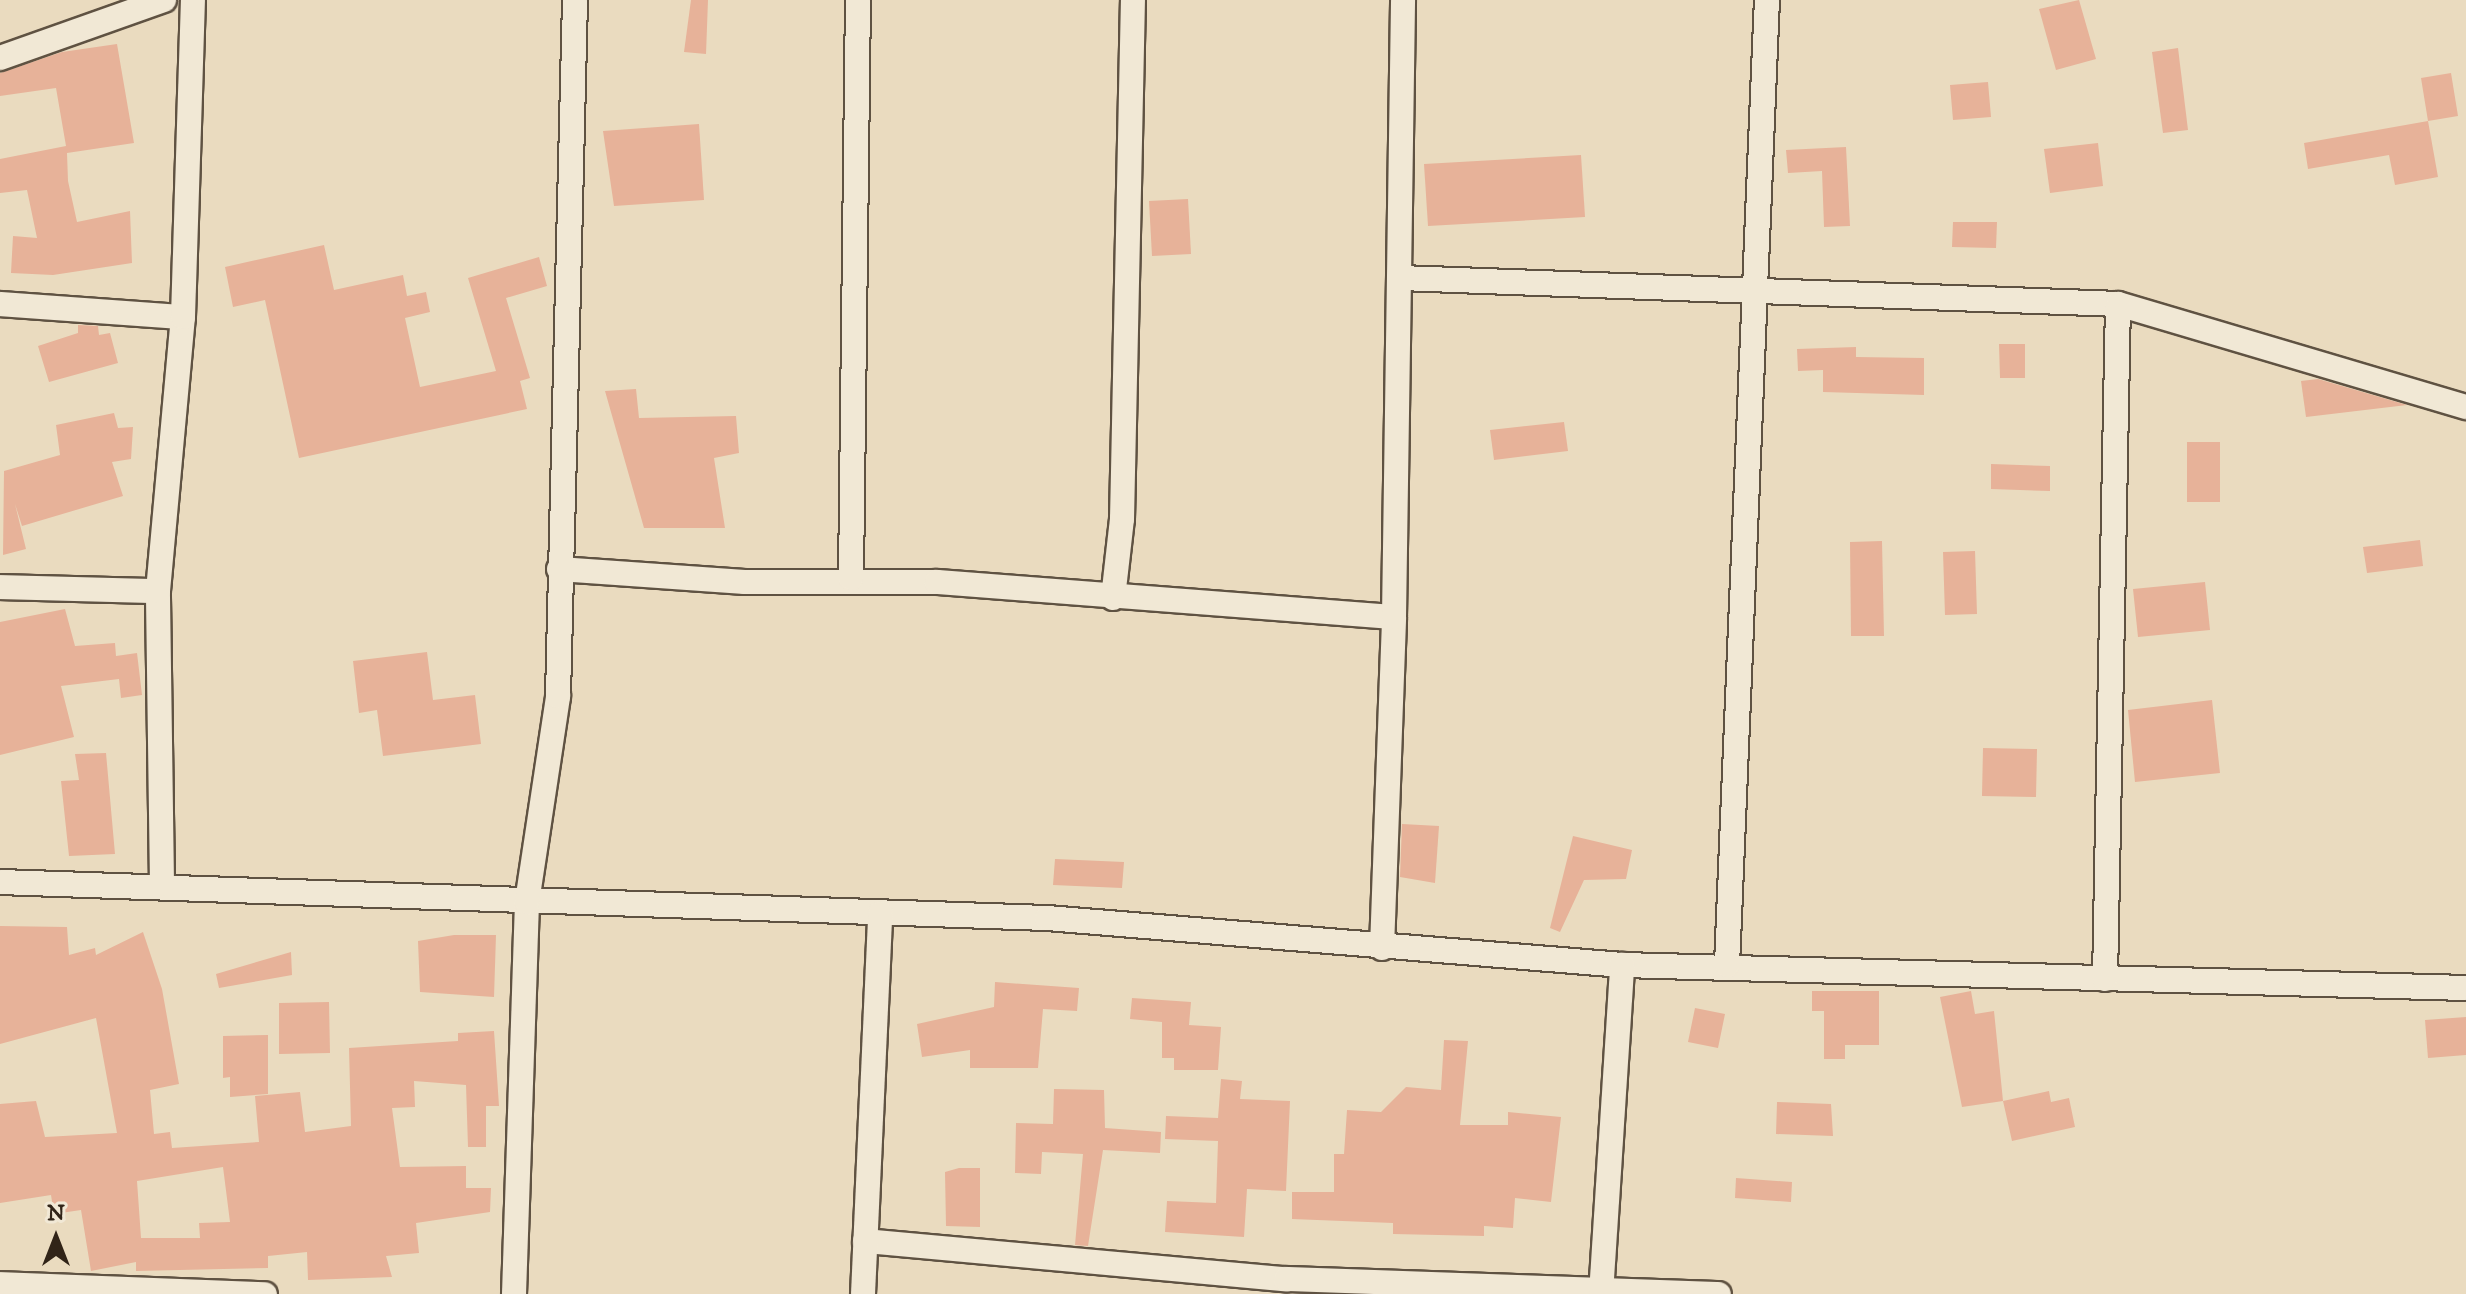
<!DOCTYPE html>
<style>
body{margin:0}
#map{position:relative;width:2466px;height:1294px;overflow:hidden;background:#eadbbf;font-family:"IM FELL DW Pica",serif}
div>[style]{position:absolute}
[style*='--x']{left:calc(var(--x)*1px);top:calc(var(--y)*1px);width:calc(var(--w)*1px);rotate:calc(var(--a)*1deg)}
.building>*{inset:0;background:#e7b299}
.roads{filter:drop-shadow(2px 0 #5f5242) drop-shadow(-2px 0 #5f5242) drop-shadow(0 2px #5f5242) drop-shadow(0 -2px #5f5242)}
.street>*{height:24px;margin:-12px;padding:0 12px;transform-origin:12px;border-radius:12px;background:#f1e8d5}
span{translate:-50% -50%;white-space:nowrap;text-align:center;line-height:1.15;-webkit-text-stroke:6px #f1e8d5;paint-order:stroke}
.north{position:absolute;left:16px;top:1198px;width:80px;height:80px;-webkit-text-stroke:6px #f1e8d5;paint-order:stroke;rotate:0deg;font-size:22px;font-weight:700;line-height:32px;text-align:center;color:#312418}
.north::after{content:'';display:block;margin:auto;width:28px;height:36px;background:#312418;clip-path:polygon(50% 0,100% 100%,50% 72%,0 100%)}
</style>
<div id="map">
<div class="building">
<div style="clip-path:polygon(691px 0,708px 0,706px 54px,684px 52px)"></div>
<div style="clip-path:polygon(2079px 0,2096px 59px,2056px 70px,2039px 9px)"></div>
<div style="clip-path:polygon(117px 44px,134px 143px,67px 153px,68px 181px,77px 222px,130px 211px,132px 263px,53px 275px,11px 273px,13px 236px,37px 238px,27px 190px,0 193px,0 159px,66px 146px,56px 88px,0 96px,0 73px,62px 52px)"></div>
<div style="clip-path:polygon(2178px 48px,2188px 130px,2163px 133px,2152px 52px)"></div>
<div style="clip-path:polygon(2451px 73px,2458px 116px,2428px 121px,2421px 78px)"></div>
<div style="clip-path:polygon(1988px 82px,1991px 117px,1953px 120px,1950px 85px)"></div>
<div style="clip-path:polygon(2428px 121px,2438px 177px,2395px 185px,2389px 155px,2308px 169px,2304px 143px)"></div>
<div style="clip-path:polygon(699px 124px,704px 200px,614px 206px,603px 131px)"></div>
<div style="clip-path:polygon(2098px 143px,2103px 186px,2050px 193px,2044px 149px)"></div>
<div style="clip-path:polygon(1846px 147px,1850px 226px,1824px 227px,1822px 171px,1788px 173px,1786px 150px)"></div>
<div style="clip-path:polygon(1581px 155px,1585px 217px,1428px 226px,1424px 164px)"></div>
<div style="clip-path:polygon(1188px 199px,1191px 254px,1152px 256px,1149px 201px)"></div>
<div style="clip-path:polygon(1953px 222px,1997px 222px,1996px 248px,1952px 247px)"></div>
<div style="clip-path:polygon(324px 245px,334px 290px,403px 275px,407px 296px,426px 292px,430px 312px,405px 318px,420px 387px,496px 371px,468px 278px,539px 257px,547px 286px,506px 298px,530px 378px,520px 381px,527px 409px,299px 458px,265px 300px,233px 307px,225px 267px)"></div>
<div style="clip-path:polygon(78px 325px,98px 326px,99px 335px,110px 333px,118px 363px,49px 382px,38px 346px,78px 333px)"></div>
<div style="clip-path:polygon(1999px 344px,2025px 344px,2025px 378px,2000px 378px)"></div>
<div style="clip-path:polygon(1856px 347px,1856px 357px,1924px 358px,1924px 395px,1823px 392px,1823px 370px,1798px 371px,1797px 349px)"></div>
<div style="clip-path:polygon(2318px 379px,2407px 405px,2306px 417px,2301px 381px)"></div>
<div style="clip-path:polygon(636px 389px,639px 418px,736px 416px,739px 453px,714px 458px,725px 528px,644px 528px,605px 391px)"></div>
<div style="clip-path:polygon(114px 413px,118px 428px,133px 427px,131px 459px,112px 462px,123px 496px,22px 526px,15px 504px,26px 549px,3px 555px,4px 471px,60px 455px,56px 425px)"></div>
<div style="clip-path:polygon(1564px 422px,1568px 451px,1494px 460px,1490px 430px)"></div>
<div style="clip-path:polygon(2187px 442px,2220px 442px,2220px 502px,2187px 502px)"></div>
<div style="clip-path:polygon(1991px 464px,2050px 466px,2050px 491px,1991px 489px)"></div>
<div style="clip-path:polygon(2420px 540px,2423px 566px,2367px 573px,2363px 547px)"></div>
<div style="clip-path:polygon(1882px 541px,1884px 636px,1851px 636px,1850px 542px)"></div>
<div style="clip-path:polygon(1975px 551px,1977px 614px,1945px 615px,1943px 552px)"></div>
<div style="clip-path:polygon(2205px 582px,2210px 630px,2138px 637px,2133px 589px)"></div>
<div style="clip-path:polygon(65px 609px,75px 646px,115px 643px,116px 656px,137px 653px,142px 695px,121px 698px,119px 679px,61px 686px,74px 737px,0 755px,0 622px)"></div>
<div style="clip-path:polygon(427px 652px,433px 700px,475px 695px,481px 744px,383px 756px,377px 710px,359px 713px,353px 661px)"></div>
<div style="clip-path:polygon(2212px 700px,2220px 773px,2135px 782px,2128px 710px)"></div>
<div style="clip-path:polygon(1983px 748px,2037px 749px,2036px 797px,1982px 796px)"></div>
<div style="clip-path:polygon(106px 753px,115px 854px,69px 856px,61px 781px,79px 780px,75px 754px)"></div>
<div style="clip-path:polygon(1402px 824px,1439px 826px,1435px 883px,1400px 877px)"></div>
<div style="clip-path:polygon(1573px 836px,1632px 850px,1626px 879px,1584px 880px,1560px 932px,1550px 928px)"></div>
<div style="clip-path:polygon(1055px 859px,1124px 862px,1122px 888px,1053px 885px)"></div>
<div style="clip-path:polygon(evenodd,0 926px,67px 927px,69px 955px,95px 948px,96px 955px,143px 932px,162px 989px,179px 1084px,150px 1090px,154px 1134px,170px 1132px,172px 1148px,259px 1142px,255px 1096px,300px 1092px,305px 1132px,351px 1126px,349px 1048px,458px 1041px,458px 1033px,494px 1031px,499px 1106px,486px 1106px,486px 1147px,468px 1147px,466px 1085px,414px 1081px,415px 1107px,392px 1108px,400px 1167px,466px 1166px,466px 1188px,491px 1188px,490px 1212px,416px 1223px,419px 1253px,386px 1256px,392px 1277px,308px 1280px,307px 1252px,268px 1256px,268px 1268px,136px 1271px,136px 1262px,91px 1271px,81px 1210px,54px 1214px,51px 1195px,0 1203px,0 1104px,36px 1101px,45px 1137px,117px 1133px,96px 1018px,0 1044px,0 926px,223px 1167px,230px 1222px,199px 1223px,200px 1238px,141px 1238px,137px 1181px,223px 1167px)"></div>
<div style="clip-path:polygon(454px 935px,496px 935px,494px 997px,420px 992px,418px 941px)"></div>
<div style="clip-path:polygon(291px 952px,292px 975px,219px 988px,216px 974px)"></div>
<div style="clip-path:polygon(995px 982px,1079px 988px,1077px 1011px,1043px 1009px,1038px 1068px,970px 1068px,970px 1050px,922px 1057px,917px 1024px,994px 1007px)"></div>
<div style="clip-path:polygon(1812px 991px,1879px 991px,1879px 1045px,1845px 1045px,1845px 1059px,1824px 1059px,1824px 1011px,1812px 1011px)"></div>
<div style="clip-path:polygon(1971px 991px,1975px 1014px,1994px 1011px,2003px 1101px,1962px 1107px,1940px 997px)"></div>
<div style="clip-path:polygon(1132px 998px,1191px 1002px,1189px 1025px,1221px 1027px,1218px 1070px,1174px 1070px,1174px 1058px,1162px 1058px,1162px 1022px,1130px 1019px)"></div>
<div style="clip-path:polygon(329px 1002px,330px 1053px,279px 1054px,279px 1003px)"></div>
<div style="clip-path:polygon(1695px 1008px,1725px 1014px,1718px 1048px,1688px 1042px)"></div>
<div style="clip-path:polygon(2466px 1017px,2466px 1055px,2428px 1058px,2425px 1020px)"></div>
<div style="clip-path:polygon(268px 1035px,268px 1094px,230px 1097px,230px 1077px,223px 1078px,223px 1036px)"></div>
<div style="clip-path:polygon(1444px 1040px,1468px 1041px,1460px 1125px,1508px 1125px,1508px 1112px,1561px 1117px,1551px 1202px,1515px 1198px,1513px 1228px,1484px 1226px,1484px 1236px,1393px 1234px,1393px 1223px,1292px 1219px,1292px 1192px,1334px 1192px,1334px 1154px,1344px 1154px,1347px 1110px,1381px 1112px,1406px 1087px,1441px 1090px)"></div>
<div style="clip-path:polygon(1221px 1079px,1242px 1081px,1240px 1099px,1290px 1101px,1286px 1191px,1247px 1189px,1244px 1237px,1165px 1232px,1167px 1201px,1216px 1203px,1218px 1141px,1165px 1139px,1166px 1116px,1218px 1118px)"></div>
<div style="clip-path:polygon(1054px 1089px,1104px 1090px,1105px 1128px,1161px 1132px,1160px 1153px,1103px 1150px,1088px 1246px,1075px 1245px,1083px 1154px,1042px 1152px,1041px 1174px,1015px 1173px,1016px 1123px,1053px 1124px)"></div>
<div style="clip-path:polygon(2049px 1091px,2051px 1102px,2069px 1098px,2075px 1127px,2012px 1141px,2003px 1101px)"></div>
<div style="clip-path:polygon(1777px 1102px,1831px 1104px,1833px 1136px,1776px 1134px)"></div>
<div style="clip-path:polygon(959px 1168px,980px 1168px,980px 1227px,946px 1226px,945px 1172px)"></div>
<div style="clip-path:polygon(1736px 1178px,1792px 1182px,1791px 1202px,1735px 1198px)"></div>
</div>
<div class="roads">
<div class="street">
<div style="--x:0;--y:58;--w:174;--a:-19.5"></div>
<div style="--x:1400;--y:278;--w:718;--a:2.07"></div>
<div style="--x:2118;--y:304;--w:363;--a:16.5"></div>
<div style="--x:0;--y:304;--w:183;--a:4.1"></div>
<div style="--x:559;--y:569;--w:186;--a:4"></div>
<div style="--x:745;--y:582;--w:192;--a:0"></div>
<div style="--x:937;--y:582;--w:458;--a:4.4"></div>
<div style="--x:851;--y:578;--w:578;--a:-89.31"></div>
<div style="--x:0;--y:587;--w:158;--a:1.5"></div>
<div style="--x:1113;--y:598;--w:80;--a:-83.5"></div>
<div style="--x:1122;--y:519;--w:519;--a:-88.79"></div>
<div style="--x:0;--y:882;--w:1048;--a:1.97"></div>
<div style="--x:1047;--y:918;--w:577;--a:4.67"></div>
<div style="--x:1622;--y:965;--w:844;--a:1.56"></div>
<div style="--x:162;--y:884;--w:293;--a:-90.8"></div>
<div style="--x:158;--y:591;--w:275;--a:-84.8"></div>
<div style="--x:183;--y:317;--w:317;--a:-88.2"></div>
<div style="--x:1382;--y:948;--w:331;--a:-87.9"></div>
<div style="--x:1394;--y:617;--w:617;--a:-89.16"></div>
<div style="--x:1727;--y:965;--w:966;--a:-87.63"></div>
<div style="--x:2105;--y:979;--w:675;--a:-88.9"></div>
<div style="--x:865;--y:1241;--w:423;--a:5.2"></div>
<div style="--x:1286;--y:1279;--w:433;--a:2"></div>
<div style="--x:0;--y:1284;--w:265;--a:2.2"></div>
<div style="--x:514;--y:1294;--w:392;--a:-88.1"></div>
<div style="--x:527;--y:902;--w:208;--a:-81.4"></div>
<div style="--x:558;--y:696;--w:696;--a:-88.6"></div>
<div style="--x:863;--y:1294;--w:381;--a:-87.4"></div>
<div style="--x:1601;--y:1294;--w:330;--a:-86.3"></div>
</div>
</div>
<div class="north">N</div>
</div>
